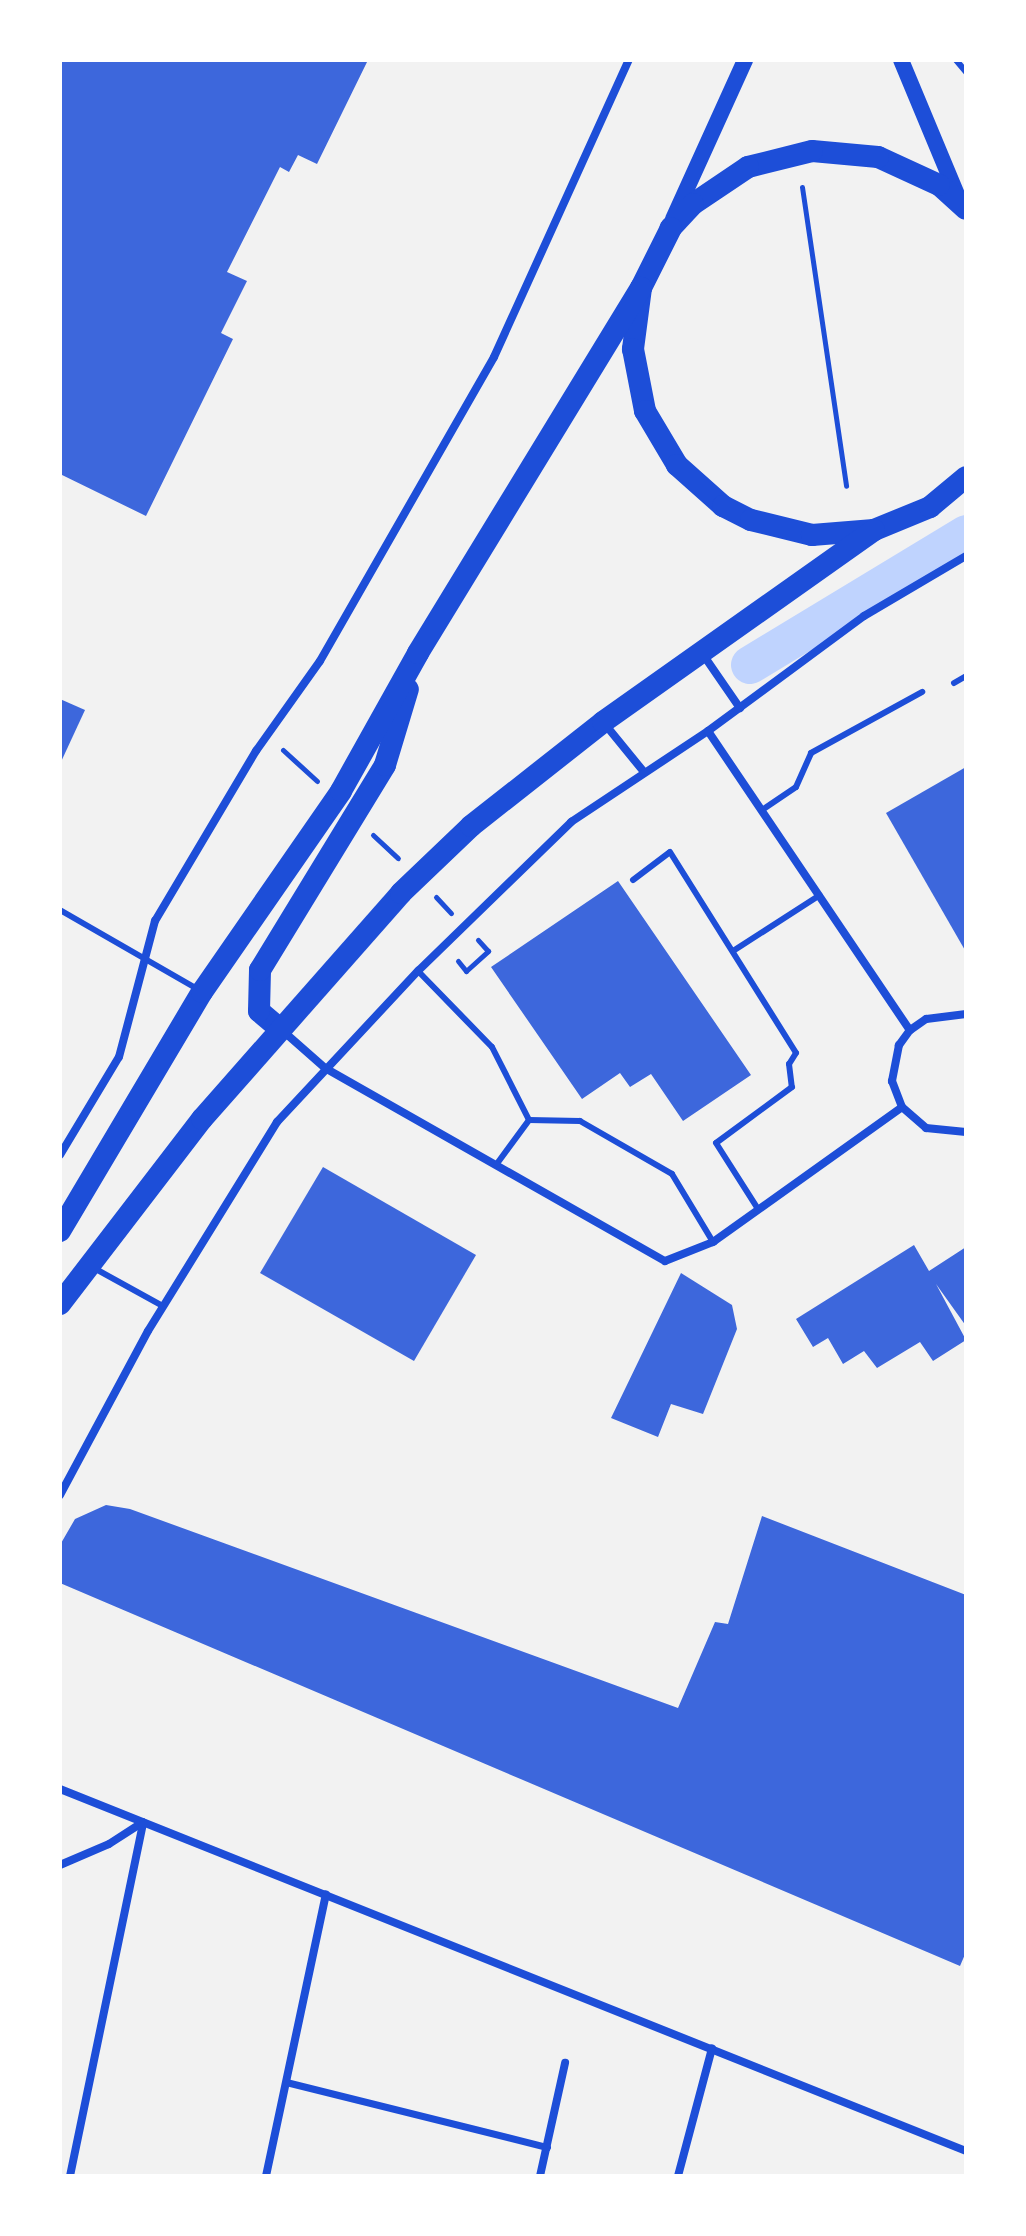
<!DOCTYPE html>
<style>
body{margin:0}
#map{position:relative;width:1026px;height:2236px;overflow:hidden;background:#f2f2f2;font-family:"Public Sans",sans-serif}
div>[style]{position:absolute}
[style*='--x']{left:calc(var(--x)*1px);top:calc(var(--y)*1px);width:calc(var(--w)*1px);rotate:calc(var(--a)*1deg)}
.canal>*{height:38px;margin:-19px;padding:0 19px;transform-origin:19px;border-radius:19px;background:#bfd3fe}
.building>*{inset:0;background:#3d67dc}
.path>*{height:5px;margin:-2.5px;padding:0 2.5px;transform-origin:2.5px;border-radius:2.5px;background:#1d4ed8}
.service>*{height:6px;margin:-3px;padding:0 3px;transform-origin:3px;border-radius:3px;background:#1d4ed8}
.pedestrian>*{height:7px;margin:-3.5px;padding:0 3.5px;transform-origin:3.5px;border-radius:3.5px;background:#1d4ed8}
.minor>*{height:8px;margin:-4px;padding:0 4px;transform-origin:4px;border-radius:4px;background:#1d4ed8}
.secondary>*{height:16px;margin:-8px;padding:0 8px;transform-origin:8px;border-radius:8px;background:#1d4ed8}
.trunk>*{height:22px;margin:-11px;padding:0 11px;transform-origin:11px;border-radius:11px;background:#1d4ed8}
span{translate:-50% -50%;white-space:nowrap;text-align:center;line-height:1.15;-webkit-text-stroke:7px #fff;paint-order:stroke}
.frame{position:absolute;inset:0;border:62px solid #fff;pointer-events:none}
</style>
<div id="map">
<div class="canal">
<div style="--x:750;--y:665;--w:253;--a:-31.2"></div>
</div>
<div class="building">
<div style="clip-path:polygon(60px 60px,368px 60px,317px 164px,298px 155px,289px 172px,280px 167px,227px 272px,247px 281px,221px 333px,233px 339px,146px 516px,60px 474px)"></div>
<div style="clip-path:polygon(60px 699px,85px 710px,60px 764px)"></div>
<div style="clip-path:polygon(966px 767px,966px 952px,886px 813px)"></div>
<div style="clip-path:polygon(618px 881px,751px 1075px,683px 1121px,651px 1074px,630px 1087px,620px 1073px,582px 1099px,491px 967px)"></div>
<div style="clip-path:polygon(323px 1167px,476px 1255px,414px 1361px,260px 1273px)"></div>
<div style="clip-path:polygon(914px 1245px,929px 1271px,966px 1247px,966px 1326px,936px 1284px,966px 1340px,933px 1361px,920px 1342px,877px 1368px,864px 1351px,843px 1364px,828px 1338px,813px 1347px,796px 1319px)"></div>
<div style="clip-path:polygon(681px 1273px,732px 1305px,737px 1329px,703px 1414px,671px 1404px,658px 1437px,611px 1418px)"></div>
<div style="clip-path:polygon(106px 1505px,130px 1509px,678px 1708px,715px 1622px,728px 1624px,762px 1516px,966px 1595px,966px 1952px,960px 1966px,60px 1583px,60px 1545px,75px 1519px)"></div>
</div>
<div class="path">
<div style="--x:802;--y:187;--w:302;--a:81.6"></div>
<div style="--x:283;--y:750;--w:46;--a:42.4"></div>
<div style="--x:373;--y:835;--w:34;--a:43"></div>
<div style="--x:436;--y:897;--w:22;--a:47"></div>
<div style="--x:458;--y:961;--w:13;--a:51"></div>
<div style="--x:466;--y:971;--w:30;--a:-42"></div>
<div style="--x:488;--y:951;--w:15;--a:-132"></div>
</div>
<div class="service">
<div style="--x:956;--y:60;--w:16;--a:50"></div>
<div style="--x:954;--y:683;--w:14;--a:-30"></div>
<div style="--x:765;--y:808;--w:37;--a:-34"></div>
<div style="--x:796;--y:787;--w:37;--a:-66"></div>
<div style="--x:811;--y:753;--w:127;--a:-28.8"></div>
<div style="--x:633;--y:880;--w:46;--a:-37.1"></div>
<div style="--x:670;--y:852;--w:237;--a:57.9"></div>
<div style="--x:796;--y:1053;--w:13;--a:122"></div>
<div style="--x:789;--y:1064;--w:23;--a:83"></div>
<div style="--x:792;--y:1087;--w:94;--a:143.6"></div>
<div style="--x:716;--y:1143;--w:78;--a:57.5"></div>
<div style="--x:60;--y:910;--w:160;--a:29.9"></div>
<div style="--x:733;--y:951;--w:103;--a:-32.8"></div>
<div style="--x:418;--y:971;--w:106;--a:45.8"></div>
<div style="--x:492;--y:1047;--w:82;--a:63.1"></div>
<div style="--x:496;--y:1165;--w:56;--a:-53.7"></div>
<div style="--x:529;--y:1120;--w:51;--a:1.1"></div>
<div style="--x:580;--y:1121;--w:106;--a:29.9"></div>
<div style="--x:672;--y:1174;--w:79;--a:58.9"></div>
<div style="--x:92;--y:1267;--w:81;--a:28.8"></div>
</div>
<div class="pedestrian">
<div style="--x:286;--y:2082;--w:269;--a:14"></div>
</div>
<div class="minor">
<div style="--x:702;--y:653;--w:67;--a:55.4"></div>
<div style="--x:604;--y:723;--w:63;--a:50.8"></div>
<div style="--x:708;--y:731;--w:361;--a:56"></div>
<div style="--x:966;--y:1014;--w:40;--a:172.9"></div>
<div style="--x:926;--y:1019;--w:19;--a:145"></div>
<div style="--x:910;--y:1030;--w:19;--a:126"></div>
<div style="--x:899;--y:1045;--w:37;--a:101"></div>
<div style="--x:892;--y:1081;--w:28;--a:69"></div>
<div style="--x:902;--y:1107;--w:32;--a:41"></div>
<div style="--x:926;--y:1128;--w:40;--a:5.7"></div>
<div style="--x:283;--y:1031;--w:56;--a:41.4"></div>
<div style="--x:325;--y:1068;--w:391;--a:29.6"></div>
<div style="--x:665;--y:1261;--w:52;--a:-21.6"></div>
<div style="--x:713;--y:1242;--w:232;--a:-35.5"></div>
<div style="--x:60;--y:1155;--w:114;--a:-59"></div>
<div style="--x:119;--y:1057;--w:141;--a:-75.2"></div>
<div style="--x:155;--y:921;--w:198;--a:-59.3"></div>
<div style="--x:256;--y:751;--w:110;--a:-54.6"></div>
<div style="--x:320;--y:661;--w:350;--a:-60.2"></div>
<div style="--x:494;--y:357;--w:326;--a:-65.6"></div>
<div style="--x:60;--y:1495;--w:186;--a:-61.8"></div>
<div style="--x:148;--y:1331;--w:246;--a:-58.3"></div>
<div style="--x:277;--y:1122;--w:207;--a:-47"></div>
<div style="--x:418;--y:971;--w:214;--a:-44.2"></div>
<div style="--x:571;--y:822;--w:164;--a:-33.6"></div>
<div style="--x:708;--y:731;--w:194;--a:-36.4"></div>
<div style="--x:864;--y:616;--w:118;--a:-30.5"></div>
<div style="--x:60;--y:1789;--w:976;--a:21.78"></div>
<div style="--x:60;--y:1865;--w:53;--a:-23.2"></div>
<div style="--x:109;--y:1844;--w:40;--a:-32.9"></div>
<div style="--x:70;--y:2176;--w:361;--a:-78.3"></div>
<div style="--x:266;--y:2176;--w:288;--a:-78"></div>
<div style="--x:540;--y:2176;--w:116;--a:-77.5"></div>
<div style="--x:678;--y:2176;--w:132;--a:-75.1"></div>
</div>
<div class="secondary">
<div style="--x:901;--y:60;--w:154;--a:67.4"></div>
<div style="--x:673;--y:219;--w:175;--a:-65.6"></div>
</div>
<div class="trunk">
<div style="--x:966;--y:209;--w:36;--a:-138"></div>
<div style="--x:939;--y:185;--w:67;--a:-155.3"></div>
<div style="--x:878;--y:157;--w:66;--a:-174.8"></div>
<div style="--x:812;--y:151;--w:66;--a:166"></div>
<div style="--x:748;--y:167;--w:66;--a:146.1"></div>
<div style="--x:693;--y:204;--w:33;--a:133"></div>
<div style="--x:671;--y:228;--w:67;--a:116.6"></div>
<div style="--x:641;--y:288;--w:62;--a:97.5"></div>
<div style="--x:633;--y:349;--w:63;--a:79"></div>
<div style="--x:645;--y:411;--w:63;--a:59.3"></div>
<div style="--x:677;--y:465;--w:62;--a:41.7"></div>
<div style="--x:723;--y:506;--w:31;--a:27"></div>
<div style="--x:751;--y:520;--w:63;--a:13.8"></div>
<div style="--x:812;--y:535;--w:62;--a:-4.6"></div>
<div style="--x:874;--y:530;--w:61;--a:-22.3"></div>
<div style="--x:930;--y:507;--w:47;--a:-39.8"></div>
<div style="--x:279;--y:1028;--w:26;--a:-140"></div>
<div style="--x:259;--y:1011;--w:41;--a:-88.6"></div>
<div style="--x:260;--y:970;--w:240;--a:-58.6"></div>
<div style="--x:385;--y:765;--w:79;--a:-73.2"></div>
<div style="--x:60;--y:1231;--w:278;--a:-59.3"></div>
<div style="--x:202;--y:992;--w:244;--a:-55.3"></div>
<div style="--x:341;--y:791;--w:158;--a:-60.8"></div>
<div style="--x:418;--y:653;--w:428;--a:-58.6"></div>
<div style="--x:60;--y:1304;--w:233;--a:-52.5"></div>
<div style="--x:202;--y:1119;--w:301;--a:-48.6"></div>
<div style="--x:401;--y:893;--w:97;--a:-43.7"></div>
<div style="--x:471;--y:826;--w:168;--a:-38.2"></div>
<div style="--x:603;--y:722;--w:332;--a:-35.3"></div>
</div>
<div class="frame"></div>
</div>
